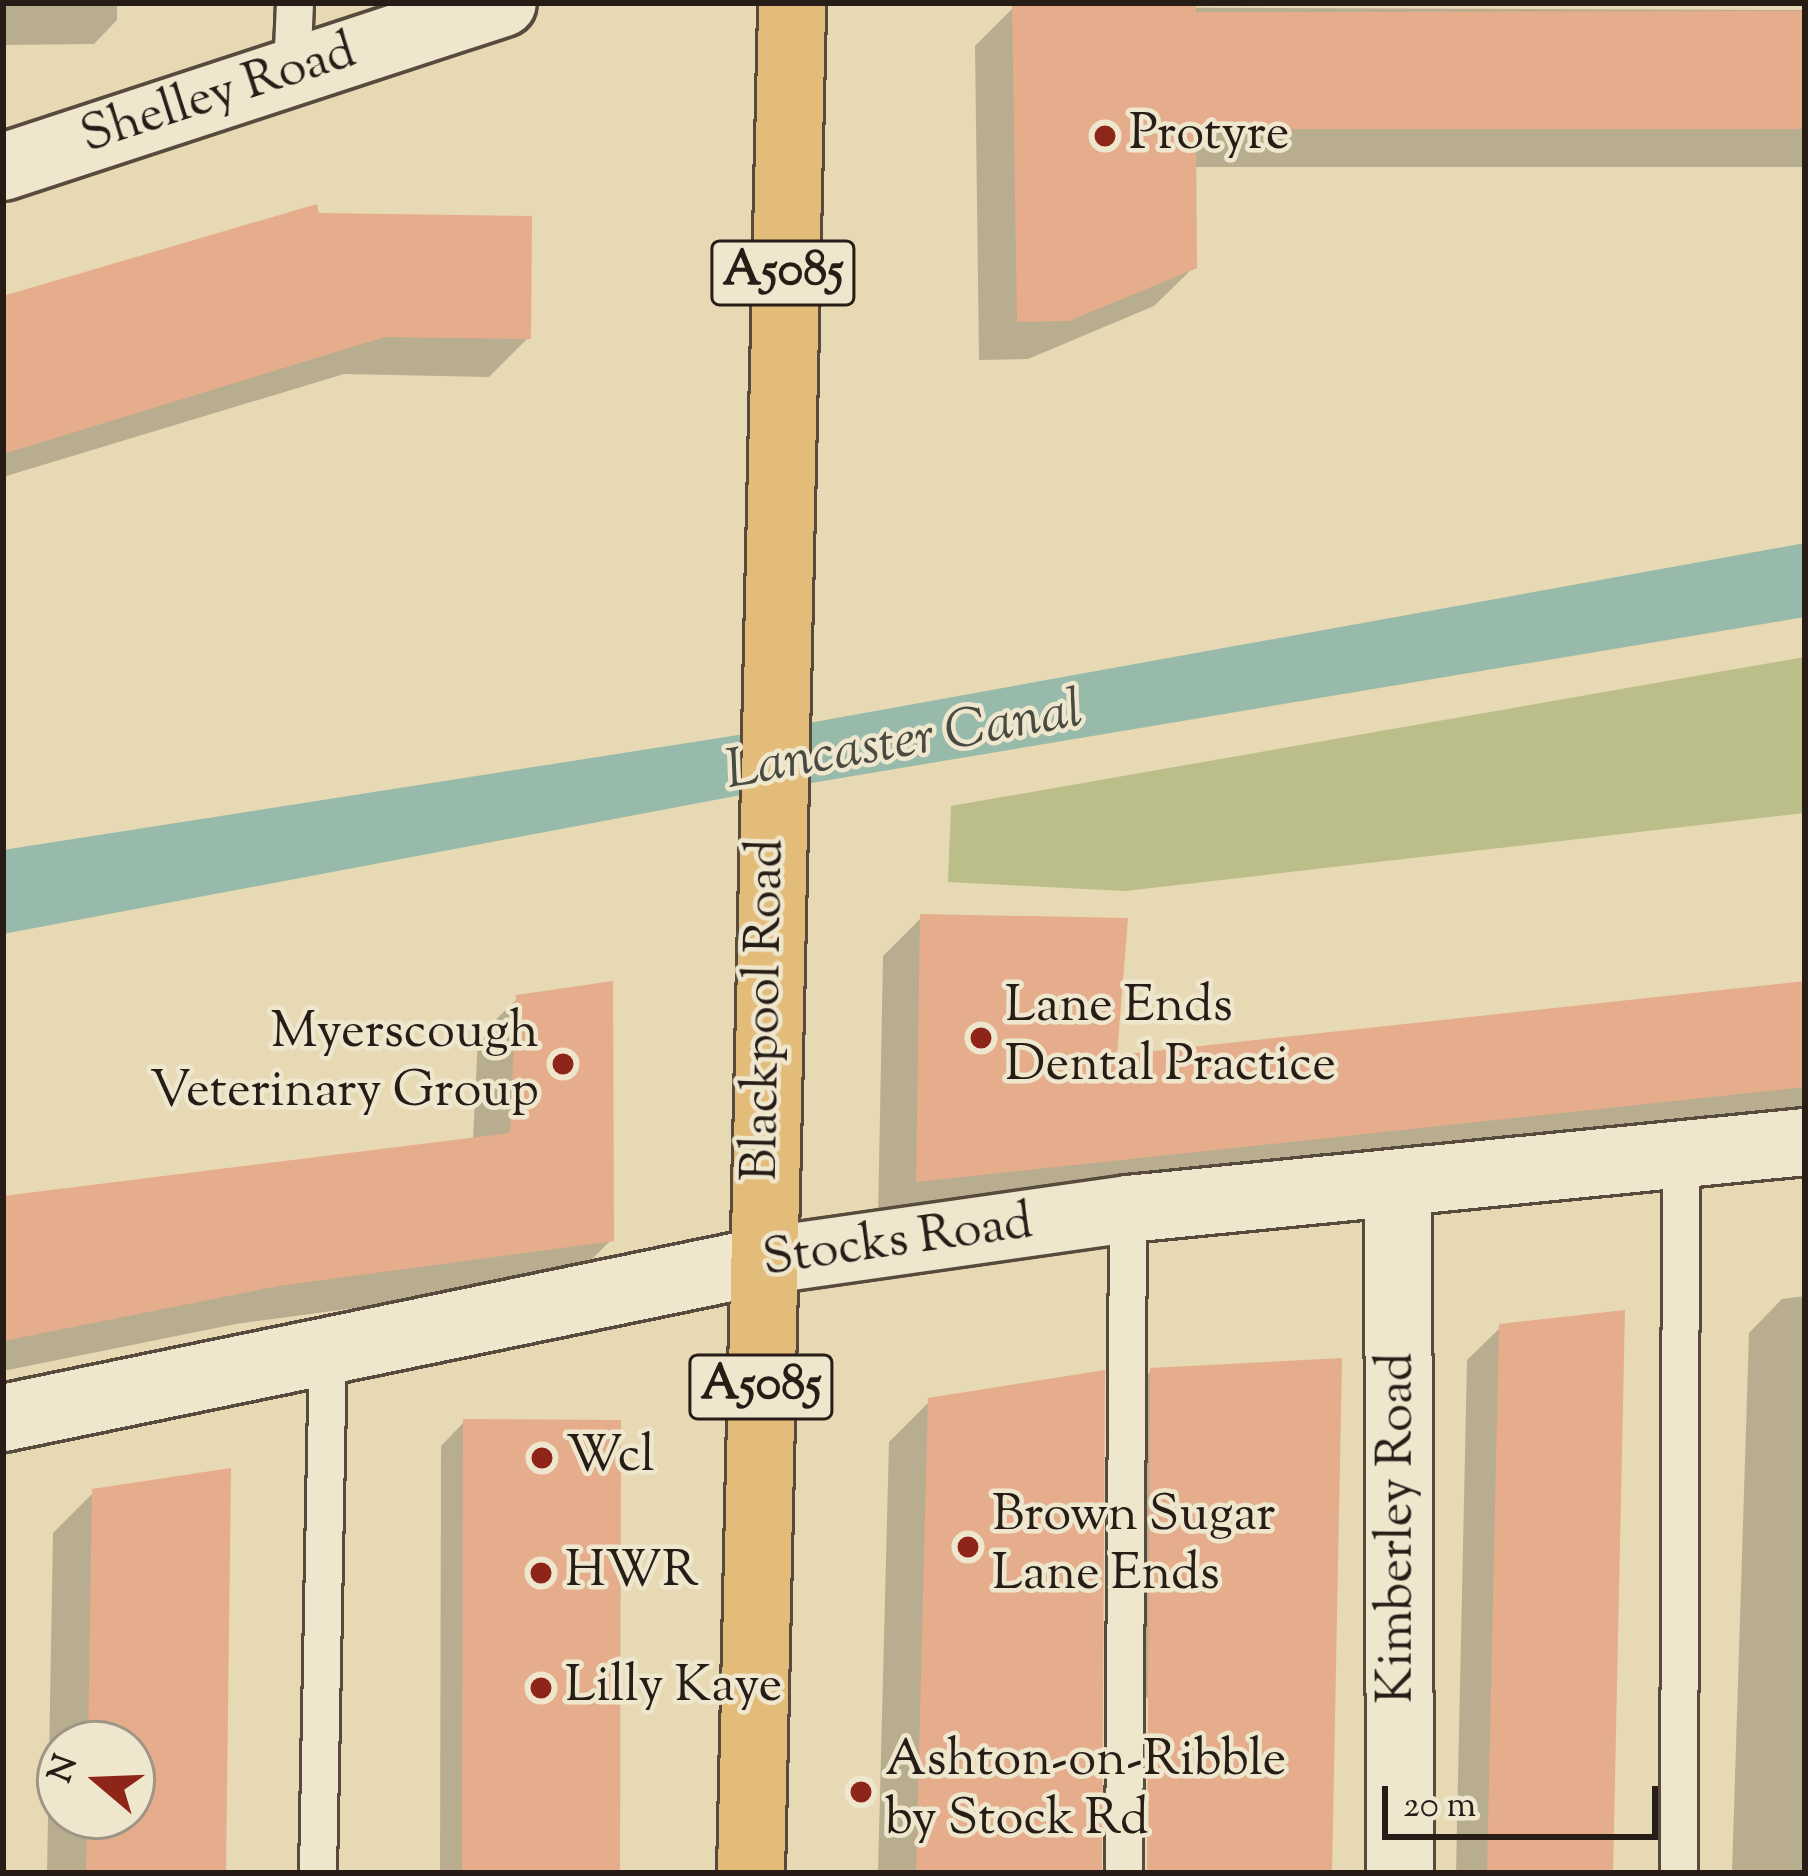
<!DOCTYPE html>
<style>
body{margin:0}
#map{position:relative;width:1808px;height:1876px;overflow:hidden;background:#e7d9b3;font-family:"Sorts Mill Goudy",serif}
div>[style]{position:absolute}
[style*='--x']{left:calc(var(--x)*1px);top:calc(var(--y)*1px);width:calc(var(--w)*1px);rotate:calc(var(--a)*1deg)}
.green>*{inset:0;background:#bbbe89}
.water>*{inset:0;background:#97baaa}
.shadow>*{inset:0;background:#0003}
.building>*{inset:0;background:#e5ad8b}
.roads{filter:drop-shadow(3px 0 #584b3e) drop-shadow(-3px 0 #584b3e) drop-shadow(0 3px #584b3e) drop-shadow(0 -3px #584b3e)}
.lane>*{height:36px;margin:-18px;padding:0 18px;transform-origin:18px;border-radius:18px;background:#efe6ce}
.street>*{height:66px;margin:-33px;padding:0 33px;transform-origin:33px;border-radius:33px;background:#efe6ce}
.highway>*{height:66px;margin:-33px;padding:0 33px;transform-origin:33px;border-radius:33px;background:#e4bc7a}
.dots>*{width:33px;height:33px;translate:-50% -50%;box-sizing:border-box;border:6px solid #efe6ce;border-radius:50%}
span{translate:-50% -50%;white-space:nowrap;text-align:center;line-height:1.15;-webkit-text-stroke:9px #efe6ce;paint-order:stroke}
.shield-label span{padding:3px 9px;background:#efe6ce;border:3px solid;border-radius:9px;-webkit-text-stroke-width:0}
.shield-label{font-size:48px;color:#281c17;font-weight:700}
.street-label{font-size:51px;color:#281c17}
.poi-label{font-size:51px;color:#281c17}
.left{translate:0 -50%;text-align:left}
.right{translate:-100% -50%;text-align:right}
.water-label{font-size:54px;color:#494b43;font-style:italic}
.frame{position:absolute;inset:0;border:6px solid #281c17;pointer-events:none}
.north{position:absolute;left:36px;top:1720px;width:120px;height:120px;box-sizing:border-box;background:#efe6ce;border:3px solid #9f9585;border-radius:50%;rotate:289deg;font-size:33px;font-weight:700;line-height:48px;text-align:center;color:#281c17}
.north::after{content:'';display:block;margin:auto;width:42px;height:54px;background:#8f2418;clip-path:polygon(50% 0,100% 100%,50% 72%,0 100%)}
.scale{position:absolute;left:1382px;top:1786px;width:276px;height:54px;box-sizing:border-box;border:6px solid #281c17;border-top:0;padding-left:15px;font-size:36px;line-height:42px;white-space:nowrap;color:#281c17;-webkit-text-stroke:9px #efe6ce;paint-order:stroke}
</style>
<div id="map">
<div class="green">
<div style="clip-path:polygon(1805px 657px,1805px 813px,1125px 891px,948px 882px,951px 806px)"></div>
</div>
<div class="water">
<div style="clip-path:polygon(1805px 543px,1805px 617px,757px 792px,3px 934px,3px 850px,770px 730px)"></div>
</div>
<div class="shadow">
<div style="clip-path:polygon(3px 3px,117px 3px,117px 20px,94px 44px,3px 45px)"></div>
<div style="clip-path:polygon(1014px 7px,1805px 10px,1805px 167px,1193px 167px,1194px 267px,1154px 306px,1028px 359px,979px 360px,975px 46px)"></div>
<div style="clip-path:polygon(317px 216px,528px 338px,489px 377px,344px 374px,3px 477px,3px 299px)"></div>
<div style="clip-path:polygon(922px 917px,1114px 1059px,1805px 984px,1805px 1120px,878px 1219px,883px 956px)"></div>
<div style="clip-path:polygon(518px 998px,611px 1240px,572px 1279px,236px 1324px,3px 1371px,3px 1200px,473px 1140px,478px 1037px)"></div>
<div style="clip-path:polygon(1805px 1296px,1805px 1873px,1732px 1873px,1749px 1333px,1782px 1299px)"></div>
<div style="clip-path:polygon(1501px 1327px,1610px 1873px,1456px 1873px,1467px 1360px)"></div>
<div style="clip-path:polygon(1151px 1371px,1329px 1873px,1160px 1873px,1162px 1698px,1109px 1697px,1110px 1411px)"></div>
<div style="clip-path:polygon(930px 1401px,1063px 1873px,878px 1873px,889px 1442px)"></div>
<div style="clip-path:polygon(464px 1422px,617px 1873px,440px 1873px,441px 1446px)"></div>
<div style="clip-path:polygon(evenodd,94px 1492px,223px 1873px,47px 1873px,53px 1533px,94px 1492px,60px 1744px,132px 1744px,132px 1816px,60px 1816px,60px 1744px)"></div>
</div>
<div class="building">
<div style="clip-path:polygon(1196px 3px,1196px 12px,1805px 11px,1805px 129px,1196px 129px,1197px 268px,1069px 321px,1017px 322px,1012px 4px)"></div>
<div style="clip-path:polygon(317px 204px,319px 213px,532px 216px,531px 339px,385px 337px,3px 454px,3px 296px)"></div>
<div style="clip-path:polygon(920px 914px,1128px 918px,1117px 1055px,1805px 981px,1805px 1087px,916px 1182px)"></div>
<div style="clip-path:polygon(613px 981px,614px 1241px,278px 1286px,3px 1341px,3px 1196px,510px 1133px,516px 995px)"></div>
<div style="clip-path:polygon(1625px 1310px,1613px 1873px,1487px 1873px,1499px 1324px)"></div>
<div style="clip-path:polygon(1342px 1358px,1332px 1873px,1147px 1873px,1150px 1368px)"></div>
<div style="clip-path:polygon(1105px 1370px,1102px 1873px,916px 1873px,928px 1398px)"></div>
<div style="clip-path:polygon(463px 1419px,621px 1420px,620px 1873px,462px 1873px)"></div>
<div style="clip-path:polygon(231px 1468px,226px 1873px,86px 1873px,87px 1816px,132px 1816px,132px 1744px,88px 1744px,92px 1489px)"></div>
</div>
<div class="roads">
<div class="lane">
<div style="--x:292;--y:72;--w:69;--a:-87.5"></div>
<div style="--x:318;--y:1873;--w:526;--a:-88.91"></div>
<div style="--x:1124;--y:1873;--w:664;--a:-89.65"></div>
<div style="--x:1679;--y:1873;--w:718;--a:-89.84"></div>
</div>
<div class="street">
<div style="--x:3;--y:167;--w:526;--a:-18.16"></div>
<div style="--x:1398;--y:1183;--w:690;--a:89.83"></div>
<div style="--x:3;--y:1418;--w:776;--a:-11.67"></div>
<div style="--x:763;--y:1261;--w:369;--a:-8.1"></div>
<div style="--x:1128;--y:1209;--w:680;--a:-5.65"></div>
</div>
<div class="highway">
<div style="--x:751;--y:1873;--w:1870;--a:-88.74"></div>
</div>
</div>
<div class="dots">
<div style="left:1105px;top:136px;background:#8f2418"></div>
<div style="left:981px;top:1038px;background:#8f2418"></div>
<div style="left:563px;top:1064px;background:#8f2418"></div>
<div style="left:542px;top:1458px;background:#8f2418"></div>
<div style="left:968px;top:1547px;background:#8f2418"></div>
<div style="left:541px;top:1573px;background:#8f2418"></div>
<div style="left:541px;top:1688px;background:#8f2418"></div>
<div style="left:861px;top:1792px;background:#8f2418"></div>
</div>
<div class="shield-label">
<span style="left:783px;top:273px">A5085</span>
<span style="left:761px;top:1387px">A5085</span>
</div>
<div class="street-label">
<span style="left:219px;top:96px;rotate:-18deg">Shelley Road</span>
<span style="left:766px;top:1010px;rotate:-89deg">Blackpool Road</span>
<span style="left:898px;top:1243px;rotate:-8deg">Stocks Road</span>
<span style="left:1399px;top:1528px;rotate:-90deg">Kimberley Road</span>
</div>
<div class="poi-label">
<span class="left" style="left:1129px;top:136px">Protyre</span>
<span class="left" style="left:1005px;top:1038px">Lane Ends<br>Dental Practice</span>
<span class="right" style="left:539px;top:1064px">Myerscough<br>Veterinary Group</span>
<span class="left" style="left:566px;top:1458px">Wcl</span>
<span class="left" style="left:992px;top:1547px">Brown Sugar<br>Lane Ends</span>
<span class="left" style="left:565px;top:1573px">HWR</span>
<span class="left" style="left:565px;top:1688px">Lilly Kaye</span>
<span class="left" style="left:885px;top:1792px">Ashton-on-Ribble<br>by Stock Rd</span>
</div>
<div class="water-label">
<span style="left:904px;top:743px;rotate:-10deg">Lancaster Canal</span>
</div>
<div class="frame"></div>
<div class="north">N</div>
<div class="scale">20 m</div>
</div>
